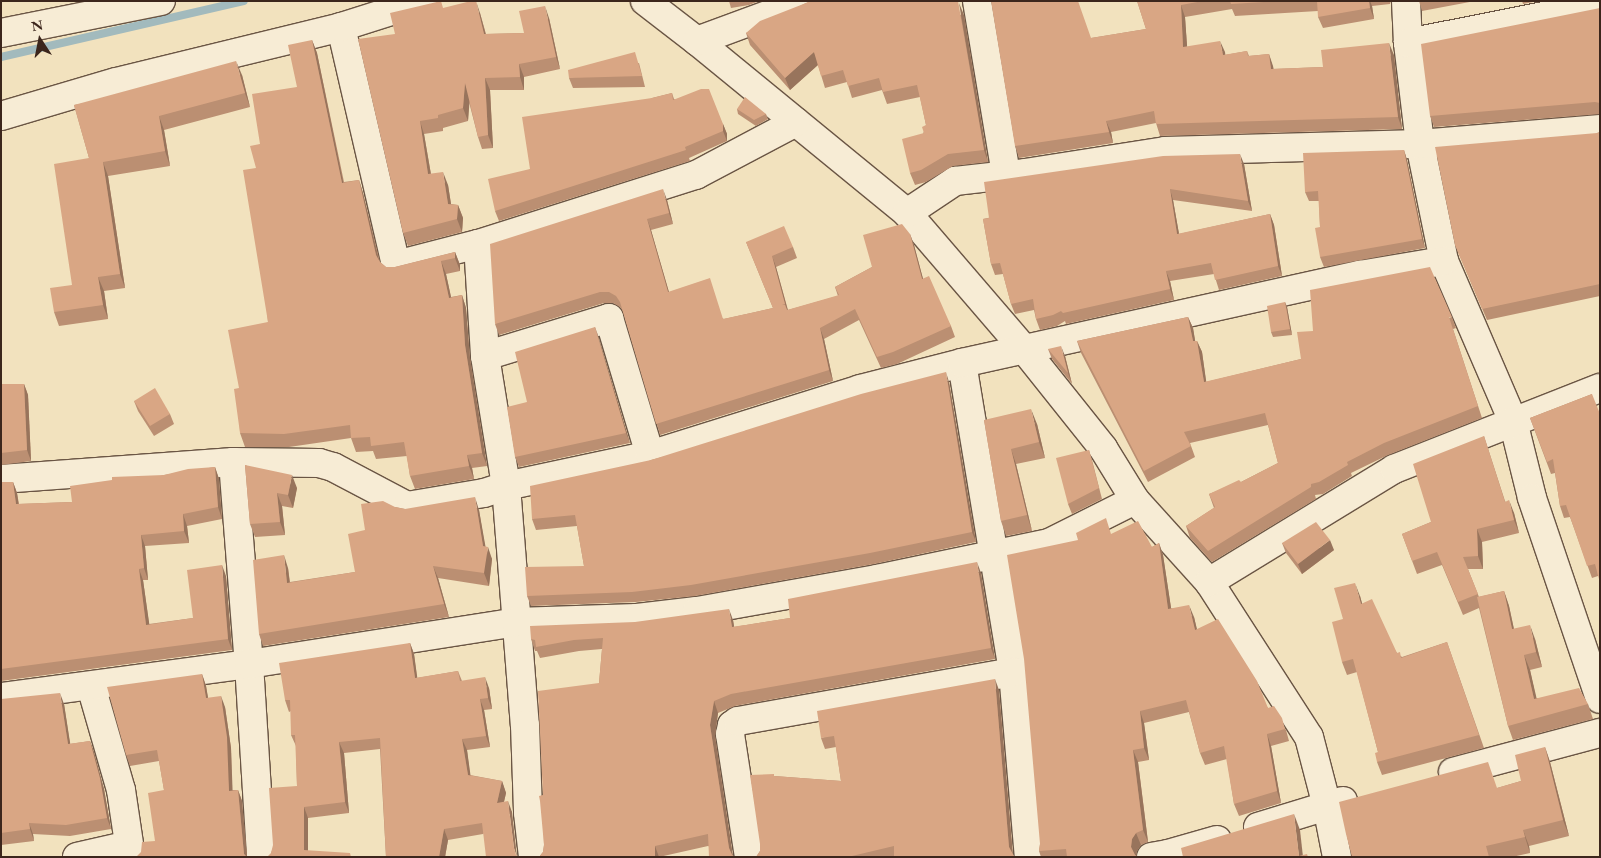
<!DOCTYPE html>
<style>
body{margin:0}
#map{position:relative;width:1601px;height:858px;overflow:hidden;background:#f2e2be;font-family:"EB Garamond",serif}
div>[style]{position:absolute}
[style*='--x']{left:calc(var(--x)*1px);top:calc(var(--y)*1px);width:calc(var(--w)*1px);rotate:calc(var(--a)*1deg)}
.stream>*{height:8px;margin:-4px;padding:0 4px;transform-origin:4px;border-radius:4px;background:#a2babd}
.roads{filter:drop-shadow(1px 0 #6a5544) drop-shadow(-1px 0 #6a5544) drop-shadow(0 1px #6a5544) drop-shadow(0 -1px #6a5544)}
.minor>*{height:28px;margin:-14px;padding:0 14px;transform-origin:14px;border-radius:14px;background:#f7ecd5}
.wall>*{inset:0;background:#bb8f72}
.shaded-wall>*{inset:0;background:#98745c}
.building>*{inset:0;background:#d9a684}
span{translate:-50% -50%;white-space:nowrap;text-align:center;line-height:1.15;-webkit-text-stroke:5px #f7ecd5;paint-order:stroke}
.frame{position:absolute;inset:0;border:2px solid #3c261c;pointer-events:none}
.north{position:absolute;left:15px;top:15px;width:50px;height:50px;-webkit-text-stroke:4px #f7ecd5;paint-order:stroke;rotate:349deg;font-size:14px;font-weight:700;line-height:20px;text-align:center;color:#3c261c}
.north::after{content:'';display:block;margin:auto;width:18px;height:22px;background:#3c261c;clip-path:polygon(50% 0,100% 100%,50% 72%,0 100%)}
</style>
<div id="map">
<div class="stream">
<div style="--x:1;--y:57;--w:249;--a:-13"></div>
</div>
<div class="roads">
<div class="minor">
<div style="--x:645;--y:1;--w:66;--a:37.6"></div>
<div style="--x:697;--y:41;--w:271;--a:39.3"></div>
<div style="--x:907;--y:213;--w:179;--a:49.3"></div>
<div style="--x:1024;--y:349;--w:127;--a:51.4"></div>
<div style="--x:1103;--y:448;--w:61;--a:58.4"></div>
<div style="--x:1135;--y:500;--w:110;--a:47.9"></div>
<div style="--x:1209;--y:582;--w:184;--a:57.2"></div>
<div style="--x:1309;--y:737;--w:71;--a:75.4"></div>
<div style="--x:1327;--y:806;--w:52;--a:78.9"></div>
<div style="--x:977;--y:1;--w:175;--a:80.5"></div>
<div style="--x:1406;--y:1;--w:42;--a:87.3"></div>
<div style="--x:1408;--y:43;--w:102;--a:83.2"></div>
<div style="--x:1420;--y:144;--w:119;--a:78.4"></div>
<div style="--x:1444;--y:261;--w:174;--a:66.7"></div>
<div style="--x:1513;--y:421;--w:79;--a:76.1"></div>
<div style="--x:1532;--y:498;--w:212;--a:71.3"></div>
<div style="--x:341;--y:27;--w:244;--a:77"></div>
<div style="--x:396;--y:265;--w:85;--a:-14.4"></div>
<div style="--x:478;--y:244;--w:229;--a:-17.6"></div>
<div style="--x:696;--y:175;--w:113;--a:-27.9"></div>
<div style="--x:1;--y:33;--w:163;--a:-11.3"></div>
<div style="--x:697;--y:41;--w:115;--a:-20.3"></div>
<div style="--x:1408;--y:43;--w:196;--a:-11.2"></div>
<div style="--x:1;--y:116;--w:120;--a:-16.5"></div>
<div style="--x:116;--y:82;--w:232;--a:-13.7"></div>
<div style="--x:341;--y:27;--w:86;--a:-17.6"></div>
<div style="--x:907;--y:213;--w:58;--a:-33.7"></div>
<div style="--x:955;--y:181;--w:70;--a:-6.5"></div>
<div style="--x:1025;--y:173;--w:142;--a:-8.9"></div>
<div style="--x:1165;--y:151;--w:255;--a:-1.6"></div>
<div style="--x:1420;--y:144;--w:181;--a:-4.8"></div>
<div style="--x:478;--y:244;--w:112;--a:86.4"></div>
<div style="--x:485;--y:356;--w:132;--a:80.8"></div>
<div style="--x:506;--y:486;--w:240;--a:85.5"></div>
<div style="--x:525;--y:725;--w:88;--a:88"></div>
<div style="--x:528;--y:813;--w:44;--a:83.5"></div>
<div style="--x:485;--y:356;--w:130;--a:-17"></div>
<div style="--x:609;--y:318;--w:143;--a:73.3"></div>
<div style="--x:962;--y:363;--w:313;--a:80.6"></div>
<div style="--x:1013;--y:672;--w:186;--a:85.1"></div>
<div style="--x:233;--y:462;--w:203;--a:85.5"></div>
<div style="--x:249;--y:664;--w:193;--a:86.4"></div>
<div style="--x:1;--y:479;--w:233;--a:-4.2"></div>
<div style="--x:233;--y:462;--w:86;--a:0.7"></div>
<div style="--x:319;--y:463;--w:15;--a:16"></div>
<div style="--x:333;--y:467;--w:84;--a:27.8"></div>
<div style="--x:407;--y:506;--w:78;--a:-9.6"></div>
<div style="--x:484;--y:493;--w:23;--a:-18"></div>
<div style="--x:506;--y:486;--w:147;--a:-12.1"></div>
<div style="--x:650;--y:455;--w:220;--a:-17.4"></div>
<div style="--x:860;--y:389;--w:105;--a:-14.3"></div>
<div style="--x:962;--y:363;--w:408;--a:-12.5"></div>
<div style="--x:1360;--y:275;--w:85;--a:-9.5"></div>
<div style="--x:1209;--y:582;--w:217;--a:-31.4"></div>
<div style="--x:1394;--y:469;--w:221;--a:-21.5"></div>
<div style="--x:91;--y:686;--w:108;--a:73.9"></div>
<div style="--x:121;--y:790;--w:68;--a:81.5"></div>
<div style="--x:1;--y:697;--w:250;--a:-7.6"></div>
<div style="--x:249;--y:664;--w:270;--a:-8.9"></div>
<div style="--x:516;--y:622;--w:121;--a:-1.9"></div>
<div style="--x:637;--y:618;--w:60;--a:-6.7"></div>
<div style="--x:697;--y:611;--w:183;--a:-10.1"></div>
<div style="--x:877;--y:579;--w:176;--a:-11.8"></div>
<div style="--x:1049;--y:543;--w:96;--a:-26.6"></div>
<div style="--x:1453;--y:772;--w:152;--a:-14.9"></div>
<div style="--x:1258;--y:827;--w:89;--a:-17"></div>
<div style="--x:77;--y:857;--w:53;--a:-13"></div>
<div style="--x:749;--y:857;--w:124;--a:-98.8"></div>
<div style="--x:730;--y:734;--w:9;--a:-77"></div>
<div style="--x:732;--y:725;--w:7;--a:-34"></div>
<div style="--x:738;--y:721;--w:279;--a:-10.1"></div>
<div style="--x:1151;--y:857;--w:17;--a:-10"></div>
<div style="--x:1168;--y:854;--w:51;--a:-15.9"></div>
</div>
</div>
<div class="wall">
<div style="clip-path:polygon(729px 1px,759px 1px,749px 5px,731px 8px)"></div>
<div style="clip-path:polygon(1137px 1px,1391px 1px,1390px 4px,1372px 6px,1374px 19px,1323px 28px,1318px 17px,1318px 11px,1235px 16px,1232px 9px,1185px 17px,1187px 47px,1225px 52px,1225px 55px,1247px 51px,1249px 56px,1269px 54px,1273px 69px,1323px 67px,1394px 55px,1402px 129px,1160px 136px,1156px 123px,1111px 132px,1113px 143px,1019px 158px,1015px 146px,1091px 38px,1146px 29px)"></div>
<div style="clip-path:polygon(1419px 1px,1475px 1px,1422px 11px)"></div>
<div style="clip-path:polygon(1522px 1px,1538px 1px,1523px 4px)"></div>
<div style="clip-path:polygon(806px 3px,964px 15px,988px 162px,953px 166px,926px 182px,915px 185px,910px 173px,926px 125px,920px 97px,887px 104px,882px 90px,852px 98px,847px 82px,825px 88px,818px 65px,790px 90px,750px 45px,746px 33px)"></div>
<div style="clip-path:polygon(444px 8px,480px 13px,486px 34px,524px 33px,549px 18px,560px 69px,524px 77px,524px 90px,490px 90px,493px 148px,482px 149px,478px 137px,469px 102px,468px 121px,443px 128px,443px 131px,424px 134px,431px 174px,448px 185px,451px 204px,458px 205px,463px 218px,462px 232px,408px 246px,403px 233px,395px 34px)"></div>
<div style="clip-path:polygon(1600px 8px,1600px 114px,1434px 127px,1430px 116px)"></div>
<div style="clip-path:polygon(312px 40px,317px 53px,344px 182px,359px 180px,363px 193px,380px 262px,386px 267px,395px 267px,455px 252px,460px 265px,460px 271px,446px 274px,451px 297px,462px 295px,466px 308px,470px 358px,487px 466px,472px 468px,474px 479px,415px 489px,410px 476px,407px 456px,376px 459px,373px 451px,356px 452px,351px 438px,289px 447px,245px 447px,240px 433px,239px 388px,268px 322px,256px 168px,260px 144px,297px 87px)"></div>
<div style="clip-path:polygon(639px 63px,645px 87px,573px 88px,569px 78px)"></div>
<div style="clip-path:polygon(242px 75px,250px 107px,164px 130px,170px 166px,108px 176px,125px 288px,104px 291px,108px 319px,59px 326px,54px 312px,72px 285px,89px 158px,74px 105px)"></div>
<div style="clip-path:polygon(672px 93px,674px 99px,723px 124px,727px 134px,727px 141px,689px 158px,690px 161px,499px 221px,495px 211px,530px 169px,652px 98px)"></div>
<div style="clip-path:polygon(737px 109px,766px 114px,768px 119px,756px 126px,738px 114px)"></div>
<div style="clip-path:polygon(1600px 132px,1600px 296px,1487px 320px,1455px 245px,1597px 133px)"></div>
<div style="clip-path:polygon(1404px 150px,1407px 160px,1425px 248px,1324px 267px,1320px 257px,1320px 227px,1319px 201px,1309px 201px,1305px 192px)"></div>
<div style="clip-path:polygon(1244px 164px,1252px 211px,1173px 200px,1179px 234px,1270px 214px,1274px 225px,1282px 276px,1219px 290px,1214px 274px,1170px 281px,1174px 300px,1066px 324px,1065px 321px,1057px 326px,1040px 330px,1036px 319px,1034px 310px,1015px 314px,1011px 304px,1003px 274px,995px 275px,991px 264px,983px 219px)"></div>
<div style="clip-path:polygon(667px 200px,673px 224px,651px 230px,669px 292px,724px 319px,773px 308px,746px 242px,793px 247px,797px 258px,776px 267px,788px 310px,838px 296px,835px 287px,872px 267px,910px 234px,914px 245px,923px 279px,951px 326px,955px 337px,897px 364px,881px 368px,859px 320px,824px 339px,833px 381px,660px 435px,623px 311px,620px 307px,613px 303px,604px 303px,499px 335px,495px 324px)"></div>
<div style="clip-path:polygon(1285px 302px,1287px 307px,1292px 335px,1273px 337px,1271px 332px)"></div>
<div style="clip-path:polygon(1188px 317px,1193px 328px,1195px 341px,1197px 341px,1202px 352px,1206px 382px,1301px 359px,1452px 317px,1456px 328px,1453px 329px,1482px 418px,1388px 455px,1351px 473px,1352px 476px,1323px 494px,1315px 495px,1316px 499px,1212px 562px,1190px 538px,1186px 526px,1214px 508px,1209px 494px,1241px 482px,1278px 463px,1268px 425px,1190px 443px,1195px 457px,1148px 482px,1081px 353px,1077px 341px)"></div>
<div style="clip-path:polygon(595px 327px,630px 443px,519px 467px,515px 457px,527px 402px)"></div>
<div style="clip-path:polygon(1048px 349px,1065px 356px,1072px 384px,1052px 359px)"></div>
<div style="clip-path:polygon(949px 382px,976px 542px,874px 564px,695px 596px,636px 602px,531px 606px,527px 596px,584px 566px,577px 526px,536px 530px,532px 519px,651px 460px)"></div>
<div style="clip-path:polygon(1px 384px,24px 384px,28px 395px,31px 461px,1px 465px)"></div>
<div style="clip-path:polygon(1592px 394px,1598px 576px,1592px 578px,1570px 517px,1564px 518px,1560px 506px,1555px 473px,1551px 474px,1530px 418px)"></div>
<div style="clip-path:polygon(134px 401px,170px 414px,174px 424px,154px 436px,138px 411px)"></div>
<div style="clip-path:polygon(984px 420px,1037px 424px,1045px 458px,1016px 464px,1032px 531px,1006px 536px,1001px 521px)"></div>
<div style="clip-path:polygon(1484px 436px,1505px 501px,1514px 513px,1519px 533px,1482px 542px,1483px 569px,1468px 569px,1479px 597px,1504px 591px,1509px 606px,1514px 629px,1535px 639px,1542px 667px,1530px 670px,1536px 698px,1588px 704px,1593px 719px,1513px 740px,1508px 726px,1479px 608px,1463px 615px,1442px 565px,1417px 574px,1402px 534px,1431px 522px)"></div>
<div style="clip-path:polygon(1089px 450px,1092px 460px,1102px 499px,1072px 514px,1068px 504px)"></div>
<div style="clip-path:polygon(245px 465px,297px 488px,293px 508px,282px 506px,285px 535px,255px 537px,250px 524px)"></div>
<div style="clip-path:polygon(215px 467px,219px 479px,222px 519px,187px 526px,189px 543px,145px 546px,148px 580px,143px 580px,149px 624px,193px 618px,226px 576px,232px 650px,1px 681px,1px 482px,13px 482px,17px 493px,19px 504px,72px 502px,164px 475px)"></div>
<div style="clip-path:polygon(395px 507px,405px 509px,479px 510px,485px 547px,492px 559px,489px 586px,438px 578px,449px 617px,263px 646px,259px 634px,288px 568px,290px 582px,355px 572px,365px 530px)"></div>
<div style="clip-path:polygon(1112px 534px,1152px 547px,1159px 543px,1163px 555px,1171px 608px,1194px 617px,1197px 630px,1268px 708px,1286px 730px,1289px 741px,1271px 746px,1281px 803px,1239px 816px,1234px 804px,1227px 759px,1205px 765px,1200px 753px,1189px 712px,1144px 723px,1149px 760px,1138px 762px,1148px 842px,1141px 845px,1137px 851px,1136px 856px,1139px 857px,1041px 857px,1039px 851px,1040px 844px)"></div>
<div style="clip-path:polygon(1282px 543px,1334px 550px,1302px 574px,1286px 553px)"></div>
<div style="clip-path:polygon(981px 573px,995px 659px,735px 706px,718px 713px,715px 736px,733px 856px,708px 846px,659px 857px,539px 857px,543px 852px,544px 845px,543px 795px,599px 683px,602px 649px,579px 651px,540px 658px,537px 651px,535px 651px,531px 639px,733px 620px,734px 627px,790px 618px)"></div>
<div style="clip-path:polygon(1360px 596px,1362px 604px,1397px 653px,1402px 657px,1447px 642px,1484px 748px,1382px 775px,1377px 762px,1378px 752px,1357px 672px,1347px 675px,1342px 662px,1343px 619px)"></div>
<div style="clip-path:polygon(410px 643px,414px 654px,417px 678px,458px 671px,462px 681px,489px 688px,492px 709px,484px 710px,490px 747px,467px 750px,470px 775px,502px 781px,506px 793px,504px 802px,512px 812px,483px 834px,448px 840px,445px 857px,386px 857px,380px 749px,344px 753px,349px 813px,308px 818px,308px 850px,271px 853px,297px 786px,296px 746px,291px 735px,291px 711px,289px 712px,285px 700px)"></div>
<div style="clip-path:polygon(202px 674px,206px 686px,208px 698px,225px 707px,231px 748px,232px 790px,238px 790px,242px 801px,247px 857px,155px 841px,164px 790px,159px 761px,130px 766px,126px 755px)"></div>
<div style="clip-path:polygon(999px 690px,1013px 855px,1014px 857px,756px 857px,760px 851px,774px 774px,774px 776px,841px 781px,836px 747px,825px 749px,821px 738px)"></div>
<div style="clip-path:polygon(1px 699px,64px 704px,70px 744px,90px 741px,94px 752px,104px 789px,111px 829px,70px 836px,33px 834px,34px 841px,1px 845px)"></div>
<div style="clip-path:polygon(1545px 747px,1550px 762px,1569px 836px,1529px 846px,1530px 853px,1512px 857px,1352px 857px,1497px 788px,1521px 781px)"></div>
</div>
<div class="shaded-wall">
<div style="clip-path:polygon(476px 1px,480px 13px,489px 47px,484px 34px)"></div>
<div style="clip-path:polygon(1369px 1px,1370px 1px,1372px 6px,1374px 19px,1370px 8px)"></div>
<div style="clip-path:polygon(959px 3px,964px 15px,988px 162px,984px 150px)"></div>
<div style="clip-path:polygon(1181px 5px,1185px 17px,1188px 59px,1183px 47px)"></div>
<div style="clip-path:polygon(545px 6px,549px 18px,560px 69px,556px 57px)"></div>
<div style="clip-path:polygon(312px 40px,317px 53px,346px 196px,342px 183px)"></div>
<div style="clip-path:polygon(1220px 41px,1225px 52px,1227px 67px,1223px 55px)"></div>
<div style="clip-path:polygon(1389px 43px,1394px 55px,1402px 129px,1398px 117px)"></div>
<div style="clip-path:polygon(814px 52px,819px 64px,790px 90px,785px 78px)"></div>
<div style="clip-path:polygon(1269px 54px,1273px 66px,1276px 80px,1271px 69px)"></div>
<div style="clip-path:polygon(236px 61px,242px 75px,250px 107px,245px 93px)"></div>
<div style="clip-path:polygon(519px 64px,524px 77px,524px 90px,520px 77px)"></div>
<div style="clip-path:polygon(485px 78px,490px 90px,493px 148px,488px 135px)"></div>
<div style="clip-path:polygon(465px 83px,470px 96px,468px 121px,463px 108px)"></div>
<div style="clip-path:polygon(159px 116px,164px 130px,170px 166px,165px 151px)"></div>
<div style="clip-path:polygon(420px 121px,424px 134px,433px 187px,428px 174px)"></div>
<div style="clip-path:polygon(1106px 121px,1111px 132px,1113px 143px,1109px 132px)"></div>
<div style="clip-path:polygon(723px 124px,727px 134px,727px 141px,723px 131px)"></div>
<div style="clip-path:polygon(1404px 150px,1407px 160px,1425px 248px,1422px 239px)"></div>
<div style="clip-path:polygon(1240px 154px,1244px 164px,1252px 211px,1248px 201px)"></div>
<div style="clip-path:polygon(103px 162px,108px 176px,125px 288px,120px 274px)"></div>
<div style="clip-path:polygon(443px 172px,448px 185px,453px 217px,448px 204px)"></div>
<div style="clip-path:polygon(359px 180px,363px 193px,381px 269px,376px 255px)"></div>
<div style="clip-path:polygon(663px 189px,667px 200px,673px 224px,669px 213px)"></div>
<div style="clip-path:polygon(1170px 189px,1173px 200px,1181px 245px,1177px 234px)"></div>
<div style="clip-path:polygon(458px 205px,463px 218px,462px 232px,457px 219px)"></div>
<div style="clip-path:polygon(1270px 214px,1274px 225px,1282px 276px,1278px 266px)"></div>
<div style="clip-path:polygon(647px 219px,651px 230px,672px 303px,668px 292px)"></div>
<div style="clip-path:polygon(910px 234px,914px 245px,926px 290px,922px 279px)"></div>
<div style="clip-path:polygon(455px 252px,460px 265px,460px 271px,455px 258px)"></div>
<div style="clip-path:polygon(772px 256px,776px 267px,789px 315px,785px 304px)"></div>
<div style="clip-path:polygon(441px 261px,446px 274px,454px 311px,449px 298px)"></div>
<div style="clip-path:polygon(1166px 271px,1170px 281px,1174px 300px,1170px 289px)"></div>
<div style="clip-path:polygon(98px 277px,104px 291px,108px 319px,103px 305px)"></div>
<div style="clip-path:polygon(462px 295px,466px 308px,470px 358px,487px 466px,482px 453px,465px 345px)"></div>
<div style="clip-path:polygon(1285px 302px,1287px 307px,1292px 335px,1290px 329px)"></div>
<div style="clip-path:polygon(1188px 317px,1193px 328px,1197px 352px,1193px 341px)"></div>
<div style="clip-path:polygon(595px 327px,599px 338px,630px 443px,626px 433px)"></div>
<div style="clip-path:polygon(820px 328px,824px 339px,833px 381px,829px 370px)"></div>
<div style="clip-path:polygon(1197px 341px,1202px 352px,1208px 394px,1204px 382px)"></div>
<div style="clip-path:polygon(1061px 346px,1065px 356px,1072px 384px,1068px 373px)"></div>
<div style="clip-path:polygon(946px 372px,949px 382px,976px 542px,972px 532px)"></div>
<div style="clip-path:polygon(24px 384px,28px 395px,31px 461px,27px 450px)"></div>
<div style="clip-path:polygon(1031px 409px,1037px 424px,1045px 458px,1039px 442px)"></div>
<div style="clip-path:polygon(1011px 449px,1016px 464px,1032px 531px,1027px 515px)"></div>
<div style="clip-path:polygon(467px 455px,472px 468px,474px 479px,469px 466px)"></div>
<div style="clip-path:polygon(215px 467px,219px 479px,222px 519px,218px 507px)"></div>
<div style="clip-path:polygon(292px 475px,297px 488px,293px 508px,288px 495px)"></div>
<div style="clip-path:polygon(13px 482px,17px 493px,20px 515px,16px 504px)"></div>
<div style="clip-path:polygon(277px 493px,282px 506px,285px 535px,280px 522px)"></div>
<div style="clip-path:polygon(475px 497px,479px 510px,487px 555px,488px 547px,492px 559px,489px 586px,484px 573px,483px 546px)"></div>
<div style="clip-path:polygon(1509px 500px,1514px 513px,1519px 533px,1514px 520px)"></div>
<div style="clip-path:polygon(183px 514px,187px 526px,189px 543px,184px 531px)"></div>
<div style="clip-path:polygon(1477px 529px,1482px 542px,1483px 569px,1478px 556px)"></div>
<div style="clip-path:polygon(141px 535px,145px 546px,148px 580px,144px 568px)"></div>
<div style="clip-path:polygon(1330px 540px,1334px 550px,1302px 574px,1298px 564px)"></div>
<div style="clip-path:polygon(1159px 543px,1163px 555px,1173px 621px,1168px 609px)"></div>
<div style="clip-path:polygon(284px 555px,288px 568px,291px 595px,287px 583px)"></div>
<div style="clip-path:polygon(977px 562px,981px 573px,995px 659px,991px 648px)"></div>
<div style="clip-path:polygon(222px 565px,226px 576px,232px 650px,228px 639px)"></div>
<div style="clip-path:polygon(433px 566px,438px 578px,449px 617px,444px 604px)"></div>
<div style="clip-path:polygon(139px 569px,143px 580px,151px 636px,146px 625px)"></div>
<div style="clip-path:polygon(1355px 583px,1360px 596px,1366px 617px,1361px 604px)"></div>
<div style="clip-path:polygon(1504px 591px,1509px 606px,1517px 644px,1512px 629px)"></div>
<div style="clip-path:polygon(1189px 605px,1194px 617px,1200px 642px,1195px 630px)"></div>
<div style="clip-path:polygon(729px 609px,733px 620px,736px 638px,732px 627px)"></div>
<div style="clip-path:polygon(1530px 625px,1535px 639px,1542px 667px,1536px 652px)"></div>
<div style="clip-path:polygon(410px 643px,414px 654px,419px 690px,415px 678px)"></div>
<div style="clip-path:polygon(1524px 655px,1530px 670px,1540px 713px,1534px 699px)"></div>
<div style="clip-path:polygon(202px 674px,206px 686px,210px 709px,206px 698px)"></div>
<div style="clip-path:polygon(485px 677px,489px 688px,492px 709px,488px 698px)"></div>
<div style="clip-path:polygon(995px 679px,999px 690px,1013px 857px,1009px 847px)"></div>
<div style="clip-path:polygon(60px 693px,64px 704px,72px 755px,68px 744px)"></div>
<div style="clip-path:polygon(221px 696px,225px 707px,231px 748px,233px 802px,229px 791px)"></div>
<div style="clip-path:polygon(480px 699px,484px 710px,490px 747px,486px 736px)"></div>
<div style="clip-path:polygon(714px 701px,718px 713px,715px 736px,733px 857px,729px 848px,710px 725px)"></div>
<div style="clip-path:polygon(1140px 711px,1144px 723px,1149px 760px,1144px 748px)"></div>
<div style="clip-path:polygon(1267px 734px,1271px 746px,1281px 803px,1277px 791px)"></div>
<div style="clip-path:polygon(462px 739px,467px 750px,472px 786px,468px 775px)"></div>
<div style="clip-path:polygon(90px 741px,94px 752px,104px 789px,111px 829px,107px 818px)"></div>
<div style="clip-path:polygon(339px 742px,344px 753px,349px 813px,345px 802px)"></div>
<div style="clip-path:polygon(1545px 747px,1550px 762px,1569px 836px,1563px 820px)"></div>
<div style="clip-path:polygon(1133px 750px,1138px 762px,1148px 842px,1143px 830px)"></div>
<div style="clip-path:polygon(502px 781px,506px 793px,501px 814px,497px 803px)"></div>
<div style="clip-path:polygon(238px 790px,242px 801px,247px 857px,244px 854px)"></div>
<div style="clip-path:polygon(508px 801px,512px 812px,517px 857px,514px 848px)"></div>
<div style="clip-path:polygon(304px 807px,308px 818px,308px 857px,304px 850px)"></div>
<div style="clip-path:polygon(1294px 814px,1300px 830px,1303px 857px,1299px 857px)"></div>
<div style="clip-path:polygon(29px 823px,33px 834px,34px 841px,30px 829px)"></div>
<div style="clip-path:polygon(444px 829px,448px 840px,445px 857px,439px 857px)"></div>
<div style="clip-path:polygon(1523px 830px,1529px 846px,1530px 853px,1525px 837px)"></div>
<div style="clip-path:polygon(1136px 833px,1141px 845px,1137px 851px,1136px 857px,1131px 847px,1132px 839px)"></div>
<div style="clip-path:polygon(655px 846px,659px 857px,655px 857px)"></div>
</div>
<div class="building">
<div style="clip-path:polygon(441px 1px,443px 8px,471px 1px,476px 1px,484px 34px,524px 33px,519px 11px,545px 6px,556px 57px,519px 64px,520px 77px,485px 78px,488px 135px,478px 137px,465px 83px,463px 108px,438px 115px,438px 118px,420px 121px,428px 174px,443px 172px,448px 204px,458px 205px,457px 219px,403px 233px,358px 39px,395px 34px,390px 13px)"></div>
<div style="clip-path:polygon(809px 1px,958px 1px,984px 150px,948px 154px,921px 170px,910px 173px,902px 139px,924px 133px,922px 127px,926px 125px,917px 85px,883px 92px,879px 78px,848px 86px,843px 70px,821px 76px,814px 52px,785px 78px,746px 33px,760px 21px,806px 3px)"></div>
<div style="clip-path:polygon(991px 1px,1078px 1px,1091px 38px,1146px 29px,1137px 1px,1203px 1px,1181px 5px,1183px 47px,1220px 41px,1223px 55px,1247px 51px,1248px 56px,1269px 54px,1271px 69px,1323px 67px,1321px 50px,1389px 43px,1398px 117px,1156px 124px,1154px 111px,1106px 121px,1109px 132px,1015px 146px)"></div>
<div style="clip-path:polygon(1230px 1px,1280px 1px,1231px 4px)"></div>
<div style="clip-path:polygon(1317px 1px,1369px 1px,1370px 8px,1318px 17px)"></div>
<div style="clip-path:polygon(1600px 8px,1600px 103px,1595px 102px,1430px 116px,1421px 44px)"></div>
<div style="clip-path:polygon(312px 40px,342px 183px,359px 180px,376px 255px,380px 262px,386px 267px,395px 267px,455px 252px,455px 258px,441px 261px,449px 298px,462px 295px,465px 345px,482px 453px,467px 455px,469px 466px,410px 476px,404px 442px,371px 446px,370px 437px,351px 438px,350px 425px,284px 434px,240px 433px,234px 389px,239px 388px,228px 330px,268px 322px,243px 170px,256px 168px,250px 146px,260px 144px,252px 94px,297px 87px,288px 45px)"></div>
<div style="clip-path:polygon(635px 52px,642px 76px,569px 78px,568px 70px)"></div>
<div style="clip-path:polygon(236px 61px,245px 93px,159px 116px,165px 151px,103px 162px,120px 274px,98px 277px,103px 305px,54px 312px,50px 288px,72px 285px,54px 164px,89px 158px,74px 105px)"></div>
<div style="clip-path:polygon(701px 89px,709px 89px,723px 124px,723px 131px,685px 147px,686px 150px,495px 211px,488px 179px,530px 169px,522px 117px,652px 98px,672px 93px,673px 100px)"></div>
<div style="clip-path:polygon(745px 97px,766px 114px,754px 120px,737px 109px)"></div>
<div style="clip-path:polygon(1600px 132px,1600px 284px,1482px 309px,1455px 245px,1435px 147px,1597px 133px)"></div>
<div style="clip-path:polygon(1404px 150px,1422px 239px,1320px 257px,1315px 228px,1320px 227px,1318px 191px,1305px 192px,1303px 153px)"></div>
<div style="clip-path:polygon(1240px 154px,1248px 201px,1170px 189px,1177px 234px,1270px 214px,1278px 266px,1215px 280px,1211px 263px,1166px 271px,1170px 289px,1063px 313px,1061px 311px,1053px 315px,1036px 319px,1033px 299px,1011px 304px,1000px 263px,991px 264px,983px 219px,989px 218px,984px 182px,1163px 156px)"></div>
<div style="clip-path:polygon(663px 189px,669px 213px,647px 219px,668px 292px,710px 278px,723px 319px,773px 308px,746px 242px,784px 226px,793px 247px,772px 256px,785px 304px,782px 305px,785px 305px,787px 310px,839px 295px,835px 287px,872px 267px,863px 235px,902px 224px,910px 234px,922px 279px,929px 276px,951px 326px,893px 352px,877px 357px,855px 309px,820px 328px,829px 370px,656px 424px,620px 302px,616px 296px,609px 292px,600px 292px,495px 324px,490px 244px)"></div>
<div style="clip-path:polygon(1430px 267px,1452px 317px,1449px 317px,1478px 406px,1384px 443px,1347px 462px,1348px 465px,1319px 482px,1311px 484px,1311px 487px,1208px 551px,1186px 526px,1215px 507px,1209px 494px,1239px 480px,1241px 482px,1278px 463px,1265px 413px,1184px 432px,1191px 446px,1144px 471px,1077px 341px,1188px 317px,1193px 341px,1197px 341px,1204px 382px,1301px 359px,1297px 332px,1313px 331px,1310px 290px)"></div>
<div style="clip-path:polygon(1285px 302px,1290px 329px,1271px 332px,1267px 306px)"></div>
<div style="clip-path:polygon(595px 327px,626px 433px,515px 457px,507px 407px,527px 402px,515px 352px)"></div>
<div style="clip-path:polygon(1061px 346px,1068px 373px,1048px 349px)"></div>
<div style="clip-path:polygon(946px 372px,972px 532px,870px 553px,691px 585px,632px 592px,527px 596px,525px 567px,584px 566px,575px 515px,532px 519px,530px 486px,651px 460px,861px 394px)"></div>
<div style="clip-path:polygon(1px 384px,24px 384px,27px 450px,1px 453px)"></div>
<div style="clip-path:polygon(155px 388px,170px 414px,150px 426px,134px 401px)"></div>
<div style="clip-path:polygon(1592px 394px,1600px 414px,1600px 583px,1595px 564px,1587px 566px,1566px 505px,1560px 506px,1553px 459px,1547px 462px,1530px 418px)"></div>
<div style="clip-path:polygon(1031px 409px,1039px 442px,1011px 449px,1027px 515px,1001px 521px,984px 420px)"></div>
<div style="clip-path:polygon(1484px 436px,1505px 502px,1509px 500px,1514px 520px,1477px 529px,1478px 556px,1463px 557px,1478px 594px,1458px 602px,1437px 552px,1412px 561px,1402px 534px,1431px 522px,1413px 464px)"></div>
<div style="clip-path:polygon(1089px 450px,1099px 488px,1068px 504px,1056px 458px)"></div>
<div style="clip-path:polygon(245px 465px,292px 475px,288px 495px,277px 493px,280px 522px,250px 524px)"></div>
<div style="clip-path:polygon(215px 467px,218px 507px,183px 514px,184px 531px,141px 535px,144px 568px,139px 569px,146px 625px,193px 618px,187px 570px,222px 565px,228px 639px,1px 669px,1px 482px,13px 482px,16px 504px,72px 502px,70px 486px,112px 480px,112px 477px,164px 475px,188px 469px)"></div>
<div style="clip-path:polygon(475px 497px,483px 546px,488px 547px,484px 573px,433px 566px,444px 604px,259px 634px,253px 560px,284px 555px,287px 583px,355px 572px,348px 534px,365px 530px,361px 504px,383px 501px,395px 507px,405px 509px)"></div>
<div style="clip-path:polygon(1106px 518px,1111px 534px,1138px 521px,1152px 547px,1159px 543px,1168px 609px,1189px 605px,1195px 630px,1218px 619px,1257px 681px,1268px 708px,1274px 706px,1282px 718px,1285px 729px,1267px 734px,1277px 791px,1234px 804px,1224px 746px,1200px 753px,1186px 700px,1140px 711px,1144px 748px,1133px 750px,1143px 830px,1136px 833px,1132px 839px,1131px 847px,1135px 855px,1139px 857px,1067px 857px,1066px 849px,1039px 851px,1040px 844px,1024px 659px,1007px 555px,1078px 540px,1076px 533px)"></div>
<div style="clip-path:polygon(1316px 522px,1330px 540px,1298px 564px,1282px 543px)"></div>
<div style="clip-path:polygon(977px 562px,991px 648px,731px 694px,714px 701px,710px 725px,729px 848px,732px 855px,735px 857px,709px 857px,708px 834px,655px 846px,655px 857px,539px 857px,543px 852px,544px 845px,540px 801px,539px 796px,543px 795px,538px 691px,599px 683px,603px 638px,574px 640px,536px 647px,535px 640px,531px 639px,530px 626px,635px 622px,729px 609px,732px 627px,790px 618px,788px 599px)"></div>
<div style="clip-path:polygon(1355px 583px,1361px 604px,1372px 599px,1397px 653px,1400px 652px,1401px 658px,1447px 642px,1479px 735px,1377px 762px,1375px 753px,1378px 752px,1353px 659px,1342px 662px,1332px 622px,1343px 619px,1334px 588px)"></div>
<div style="clip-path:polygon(1504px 591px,1512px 629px,1530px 625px,1536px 652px,1524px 655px,1534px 699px,1579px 688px,1588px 704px,1508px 726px,1477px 597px)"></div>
<div style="clip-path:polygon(410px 643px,415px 678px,458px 671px,460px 681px,485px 677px,488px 698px,480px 699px,486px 736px,462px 739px,468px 775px,502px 781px,497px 803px,508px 801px,514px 848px,516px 855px,519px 857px,486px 857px,482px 823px,444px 829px,439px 857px,386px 857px,380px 738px,339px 742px,345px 802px,304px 807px,304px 850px,350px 853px,351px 857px,267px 857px,271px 853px,273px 845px,269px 788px,297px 786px,295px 735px,291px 735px,290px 700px,285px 700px,279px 663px)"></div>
<div style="clip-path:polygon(202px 674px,206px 698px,221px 696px,227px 737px,229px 791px,238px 790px,244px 854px,247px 857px,136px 857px,141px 852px,142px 842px,155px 841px,148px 793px,164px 790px,157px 750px,126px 755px,107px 687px)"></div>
<div style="clip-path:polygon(995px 679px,1009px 847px,1014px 856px,894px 857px,894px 846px,852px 856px,852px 857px,756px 857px,760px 851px,760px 844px,750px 775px,774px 774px,774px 776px,841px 781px,834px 736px,821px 738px,817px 711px)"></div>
<div style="clip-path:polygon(60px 693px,68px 744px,90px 741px,100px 778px,107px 818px,66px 825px,29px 823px,30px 829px,1px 833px,1px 699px)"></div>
<div style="clip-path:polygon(1545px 747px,1563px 820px,1523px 830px,1525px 837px,1486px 846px,1489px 857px,1352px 857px,1346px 834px,1339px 802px,1488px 762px,1497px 788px,1521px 781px,1515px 755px)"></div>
<div style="clip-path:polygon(1294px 814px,1299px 856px,1307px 854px,1308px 857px,1183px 857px,1181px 848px)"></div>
</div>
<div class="frame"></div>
<div class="north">N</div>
</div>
